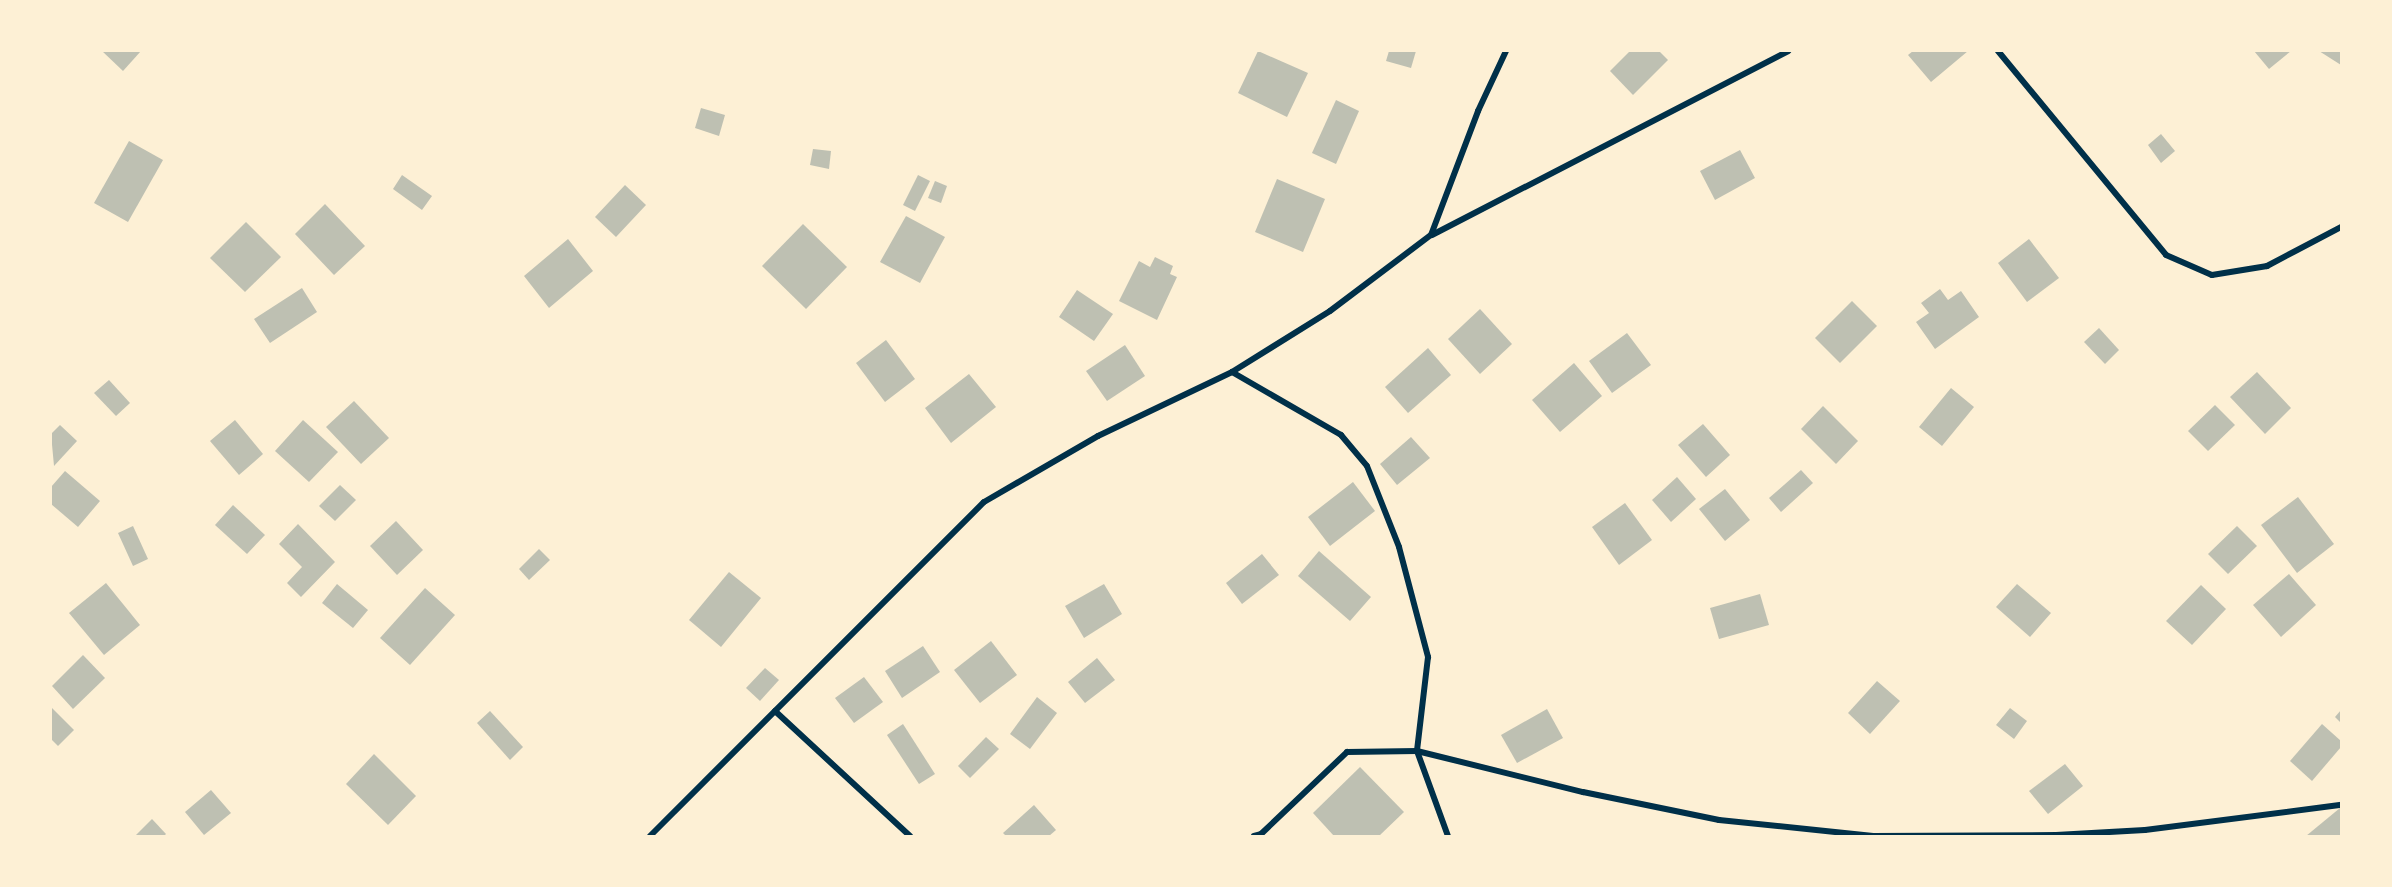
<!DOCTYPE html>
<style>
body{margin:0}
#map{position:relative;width:2392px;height:887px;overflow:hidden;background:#fdf0d5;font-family:"Zilla Slab",serif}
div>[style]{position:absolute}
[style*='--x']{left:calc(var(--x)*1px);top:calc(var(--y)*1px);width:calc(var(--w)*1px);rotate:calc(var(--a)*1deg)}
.building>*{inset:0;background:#bec0b2}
.minor>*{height:6px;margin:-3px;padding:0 3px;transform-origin:3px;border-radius:3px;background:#003049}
span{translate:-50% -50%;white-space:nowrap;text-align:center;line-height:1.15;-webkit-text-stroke:6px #fdf0d5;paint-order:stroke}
.frame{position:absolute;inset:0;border:52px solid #fdf0d5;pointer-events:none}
</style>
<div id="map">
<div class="building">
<div style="clip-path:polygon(102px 51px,141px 51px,123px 71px)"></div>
<div style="clip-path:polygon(1258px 51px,1308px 73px,1287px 117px,1238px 93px)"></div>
<div style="clip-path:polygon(1389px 51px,1416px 51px,1411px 68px,1386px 61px)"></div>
<div style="clip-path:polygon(1630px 51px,1659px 51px,1668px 60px,1633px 95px,1610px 71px)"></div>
<div style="clip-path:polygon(1913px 51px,1968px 51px,1931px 82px,1908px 55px)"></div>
<div style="clip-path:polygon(2254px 51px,2291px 51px,2269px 69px)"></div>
<div style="clip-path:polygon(2319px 51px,2341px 51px,2341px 65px)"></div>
<div style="clip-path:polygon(1336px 100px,1359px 111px,1336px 164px,1312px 153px)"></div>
<div style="clip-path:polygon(701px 108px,725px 115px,719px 136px,695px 128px)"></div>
<div style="clip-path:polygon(2161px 134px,2175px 151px,2161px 163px,2148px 145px)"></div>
<div style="clip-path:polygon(129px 141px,163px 160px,128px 222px,94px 203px)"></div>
<div style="clip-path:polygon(813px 149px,831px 151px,829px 169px,810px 165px)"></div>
<div style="clip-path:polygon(1740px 150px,1755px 178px,1715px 200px,1700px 171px)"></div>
<div style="clip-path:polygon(402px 175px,432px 196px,422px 210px,393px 189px)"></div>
<div style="clip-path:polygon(918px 175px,930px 181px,915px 211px,903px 205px)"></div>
<div style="clip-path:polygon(1277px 179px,1325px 199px,1303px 252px,1255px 232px)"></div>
<div style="clip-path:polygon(935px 181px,947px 186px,941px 203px,928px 198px)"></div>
<div style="clip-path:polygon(625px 185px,646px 205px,616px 237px,595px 217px)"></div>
<div style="clip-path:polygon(325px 204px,365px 246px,334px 275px,295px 234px)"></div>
<div style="clip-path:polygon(906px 216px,945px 237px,920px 283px,880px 262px)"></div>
<div style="clip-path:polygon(246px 222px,281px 257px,245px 292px,210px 258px)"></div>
<div style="clip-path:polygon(803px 224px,847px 267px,806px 309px,762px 266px)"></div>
<div style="clip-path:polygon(568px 239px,593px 271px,549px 308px,524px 276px)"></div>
<div style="clip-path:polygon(2029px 239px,2059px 278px,2027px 302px,1998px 263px)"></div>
<div style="clip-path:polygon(1155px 257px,1173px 266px,1170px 274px,1177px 277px,1157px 320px,1119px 301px,1139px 261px,1150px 267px)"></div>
<div style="clip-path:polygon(302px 288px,317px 312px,270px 343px,254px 319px)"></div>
<div style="clip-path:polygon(1940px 289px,1948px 300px,1961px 291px,1979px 317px,1935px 349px,1916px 322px,1929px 313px,1921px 303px)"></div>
<div style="clip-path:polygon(1077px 290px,1113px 314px,1094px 341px,1059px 317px)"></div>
<div style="clip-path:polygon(1852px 301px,1877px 326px,1840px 363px,1815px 338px)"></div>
<div style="clip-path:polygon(1480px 309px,1512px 344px,1480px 374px,1448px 339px)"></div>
<div style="clip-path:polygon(2099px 328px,2119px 350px,2105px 364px,2084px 342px)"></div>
<div style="clip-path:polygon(1627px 333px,1651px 365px,1612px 393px,1589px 361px)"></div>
<div style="clip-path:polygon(886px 340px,915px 379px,885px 402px,856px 363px)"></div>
<div style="clip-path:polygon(1125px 345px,1145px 376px,1107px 401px,1086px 371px)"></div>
<div style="clip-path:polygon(1428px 348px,1451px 375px,1408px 413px,1385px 387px)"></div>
<div style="clip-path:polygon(1574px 363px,1602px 396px,1560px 432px,1532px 400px)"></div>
<div style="clip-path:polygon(2257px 372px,2291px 408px,2265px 434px,2230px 397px)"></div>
<div style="clip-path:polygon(969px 374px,996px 407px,951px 443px,925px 408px)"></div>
<div style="clip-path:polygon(109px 380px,130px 403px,116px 416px,94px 393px)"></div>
<div style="clip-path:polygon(1951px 388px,1974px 407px,1942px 446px,1919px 427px)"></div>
<div style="clip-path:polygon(354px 401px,389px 438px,361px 464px,326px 427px)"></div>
<div style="clip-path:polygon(2215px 405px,2235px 425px,2208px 451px,2188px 431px)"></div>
<div style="clip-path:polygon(1823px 406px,1858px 441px,1836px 464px,1801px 429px)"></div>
<div style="clip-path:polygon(235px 420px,263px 454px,239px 475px,210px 441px)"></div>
<div style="clip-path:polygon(303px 420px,338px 452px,309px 482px,275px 451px)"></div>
<div style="clip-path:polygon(1703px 424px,1730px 455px,1706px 477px,1678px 445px)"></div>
<div style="clip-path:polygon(60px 425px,77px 441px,54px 466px,51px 434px)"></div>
<div style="clip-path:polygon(1411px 437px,1430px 458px,1397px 485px,1380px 464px)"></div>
<div style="clip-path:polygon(1801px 470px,1813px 483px,1781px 512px,1769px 498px)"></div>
<div style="clip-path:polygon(65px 471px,100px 501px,78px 527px,51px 504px,51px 487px)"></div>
<div style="clip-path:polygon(1677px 477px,1696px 499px,1671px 522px,1652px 500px)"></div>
<div style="clip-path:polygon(1353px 482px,1375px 511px,1330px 546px,1308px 517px)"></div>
<div style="clip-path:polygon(340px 485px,356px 500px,335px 521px,319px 506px)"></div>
<div style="clip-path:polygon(1725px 489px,1750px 520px,1725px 541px,1699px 509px)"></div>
<div style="clip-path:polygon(2298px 497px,2334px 544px,2297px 573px,2261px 525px)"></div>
<div style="clip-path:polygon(1625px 503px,1652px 540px,1619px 565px,1592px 527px)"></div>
<div style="clip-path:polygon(233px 505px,265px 535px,247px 554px,215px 525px)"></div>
<div style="clip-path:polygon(396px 521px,423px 550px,397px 575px,370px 546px)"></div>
<div style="clip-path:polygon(298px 524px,335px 562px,301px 597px,287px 583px,302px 567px,279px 544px)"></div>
<div style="clip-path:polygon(133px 526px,148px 559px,133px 566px,118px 533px)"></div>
<div style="clip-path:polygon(2237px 526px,2257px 546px,2228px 574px,2208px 554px)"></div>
<div style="clip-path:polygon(539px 549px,550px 560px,529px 580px,519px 569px)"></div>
<div style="clip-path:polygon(1319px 551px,1371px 597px,1350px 621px,1298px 576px)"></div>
<div style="clip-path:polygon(1262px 554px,1279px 575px,1242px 604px,1226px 583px)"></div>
<div style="clip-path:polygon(729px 572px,761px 598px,721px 647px,689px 620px)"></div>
<div style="clip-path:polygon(2289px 574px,2316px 605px,2281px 637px,2253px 605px)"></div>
<div style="clip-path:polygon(106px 583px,140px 625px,104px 655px,69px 613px)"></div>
<div style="clip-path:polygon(337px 584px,368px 610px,353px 628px,322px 603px)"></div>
<div style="clip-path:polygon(1104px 584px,1122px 614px,1084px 638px,1065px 606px)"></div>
<div style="clip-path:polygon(2017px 584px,2051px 613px,2030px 637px,1996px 607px)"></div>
<div style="clip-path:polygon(2201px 585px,2226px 609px,2192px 645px,2166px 621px)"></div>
<div style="clip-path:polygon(425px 588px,455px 615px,410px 665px,380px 638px)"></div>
<div style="clip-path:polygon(1760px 594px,1769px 625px,1719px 639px,1710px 608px)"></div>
<div style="clip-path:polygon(991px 641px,1017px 675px,980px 703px,954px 670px)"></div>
<div style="clip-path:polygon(923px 646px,940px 672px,902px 698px,885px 671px)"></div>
<div style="clip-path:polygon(83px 655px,105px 678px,73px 709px,52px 686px)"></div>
<div style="clip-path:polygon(1097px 658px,1115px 680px,1085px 703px,1068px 682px)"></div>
<div style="clip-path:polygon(765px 668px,779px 680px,760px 701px,746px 688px)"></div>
<div style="clip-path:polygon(864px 677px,883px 702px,854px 723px,835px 698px)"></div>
<div style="clip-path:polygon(1877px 681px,1900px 701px,1870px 734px,1848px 713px)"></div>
<div style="clip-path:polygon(1037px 697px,1057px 713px,1030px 749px,1010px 734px)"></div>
<div style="clip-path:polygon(51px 707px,74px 730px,58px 746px,51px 739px)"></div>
<div style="clip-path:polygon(2010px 708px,2027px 721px,2014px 739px,1996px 725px)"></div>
<div style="clip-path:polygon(1547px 709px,1563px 738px,1517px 763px,1501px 735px)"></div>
<div style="clip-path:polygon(2341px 710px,2341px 723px,2335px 717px)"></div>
<div style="clip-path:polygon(490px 711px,523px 747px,510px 760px,477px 723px)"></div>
<div style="clip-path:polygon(903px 724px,935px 774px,919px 784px,887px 735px)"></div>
<div style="clip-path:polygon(2322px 724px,2341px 741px,2341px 747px,2312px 781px,2290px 761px)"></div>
<div style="clip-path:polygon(986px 737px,999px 749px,970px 778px,958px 766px)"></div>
<div style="clip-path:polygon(374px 754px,416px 796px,388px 825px,346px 784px)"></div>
<div style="clip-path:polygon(2065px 764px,2083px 786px,2048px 814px,2029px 791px)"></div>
<div style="clip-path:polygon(1360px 767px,1404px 812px,1379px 836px,1334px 836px,1313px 813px)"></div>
<div style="clip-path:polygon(211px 790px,231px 813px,204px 835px,185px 812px)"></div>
<div style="clip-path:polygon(1034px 805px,1056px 830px,1049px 836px,1006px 836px,1003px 833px)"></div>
<div style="clip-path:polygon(2340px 808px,2341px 836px,2306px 836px)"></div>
<div style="clip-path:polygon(152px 819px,166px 834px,164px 836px,135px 836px)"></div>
</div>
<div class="minor">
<div style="--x:1998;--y:51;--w:264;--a:50.5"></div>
<div style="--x:2166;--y:255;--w:50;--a:23.5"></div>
<div style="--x:2212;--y:275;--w:56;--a:-9.3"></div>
<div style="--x:2267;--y:266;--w:84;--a:-27.8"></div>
<div style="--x:1432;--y:235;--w:401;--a:-27.3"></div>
<div style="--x:1232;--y:372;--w:126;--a:30"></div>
<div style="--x:1341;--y:435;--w:40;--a:50"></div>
<div style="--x:1367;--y:466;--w:87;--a:68.4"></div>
<div style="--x:1399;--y:547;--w:114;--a:75.2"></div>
<div style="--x:1428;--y:657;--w:95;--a:96.7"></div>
<div style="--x:1417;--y:751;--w:90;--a:70"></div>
<div style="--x:775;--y:711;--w:184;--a:42.8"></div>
<div style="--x:650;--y:836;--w:472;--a:-45"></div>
<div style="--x:984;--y:502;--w:132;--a:-30.1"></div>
<div style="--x:1098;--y:436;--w:148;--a:-25.5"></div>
<div style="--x:1232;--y:372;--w:115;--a:-31.9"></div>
<div style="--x:1330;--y:311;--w:126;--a:-37"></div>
<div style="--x:1431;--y:235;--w:133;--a:-69.2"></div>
<div style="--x:1478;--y:111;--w:66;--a:-65"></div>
<div style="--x:1254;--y:836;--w:7;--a:-16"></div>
<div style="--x:1261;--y:834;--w:119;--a:-43.6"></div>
<div style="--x:1347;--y:752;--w:70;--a:-0.8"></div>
<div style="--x:1417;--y:751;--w:171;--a:13.9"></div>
<div style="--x:1583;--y:792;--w:139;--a:11.6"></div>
<div style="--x:1719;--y:820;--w:155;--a:5.9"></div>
<div style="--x:1873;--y:836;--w:183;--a:-0.3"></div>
<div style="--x:2056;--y:835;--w:89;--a:-3.2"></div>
<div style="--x:2145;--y:830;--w:198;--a:-7.3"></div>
</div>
<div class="frame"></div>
</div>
